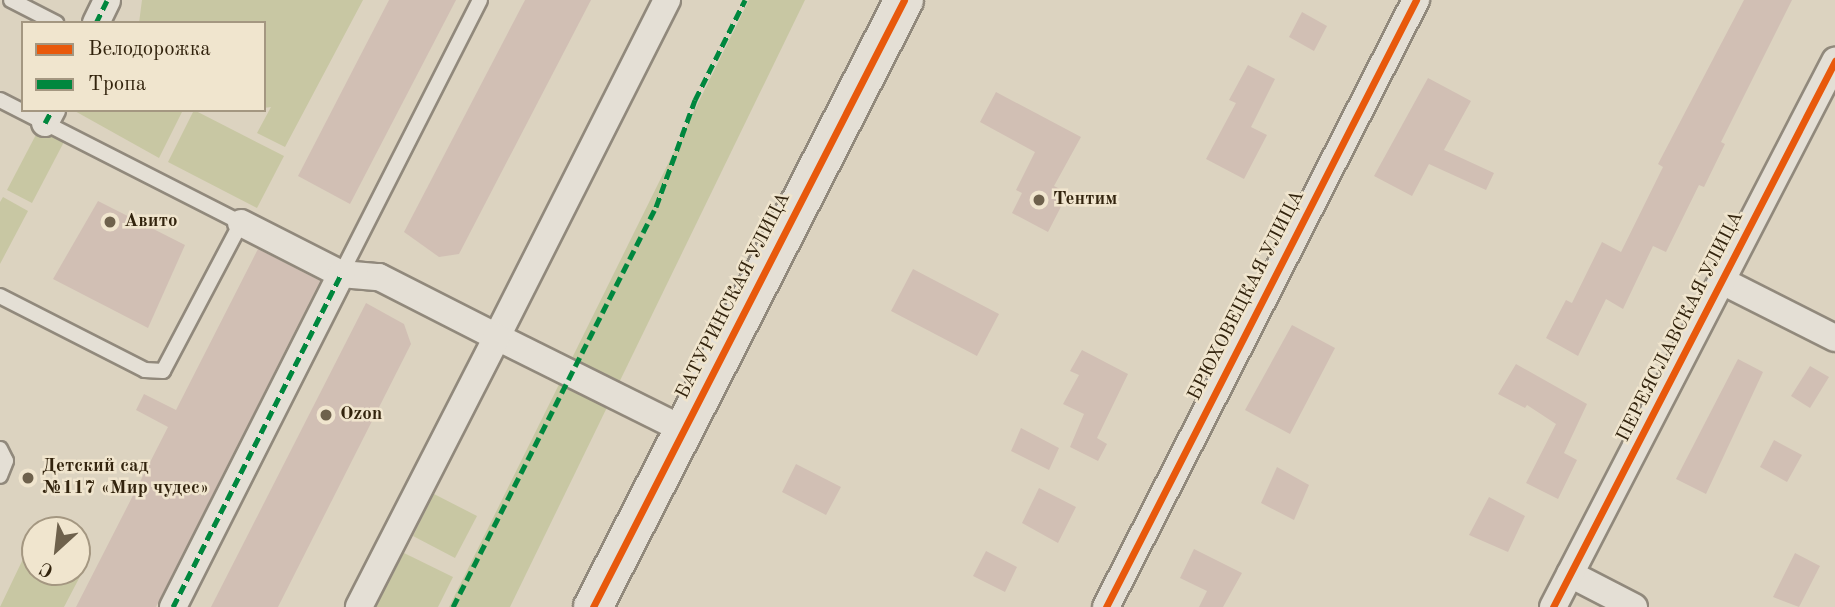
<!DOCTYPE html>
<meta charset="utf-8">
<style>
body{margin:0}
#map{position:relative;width:1835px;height:607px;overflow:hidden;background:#dcd3c0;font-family:"Old Standard TT",serif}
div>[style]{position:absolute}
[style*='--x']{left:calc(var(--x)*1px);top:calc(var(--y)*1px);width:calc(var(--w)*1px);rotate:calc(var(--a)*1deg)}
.green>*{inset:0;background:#c8c7a3}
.building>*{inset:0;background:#d1bfb4}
.roads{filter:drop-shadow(2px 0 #91897c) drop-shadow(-2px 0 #91897c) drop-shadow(0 2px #91897c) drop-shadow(0 -2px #91897c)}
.lane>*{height:14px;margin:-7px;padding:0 7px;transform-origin:7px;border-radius:7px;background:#e4dfd5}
.street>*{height:26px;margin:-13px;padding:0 13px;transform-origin:13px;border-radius:13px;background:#e4dfd5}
.secondary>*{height:38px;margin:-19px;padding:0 19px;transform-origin:19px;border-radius:19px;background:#e4dfd5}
.quiet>*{height:5px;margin-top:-2.5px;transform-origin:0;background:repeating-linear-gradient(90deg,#00873e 0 10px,transparent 0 15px)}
.cycleway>*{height:7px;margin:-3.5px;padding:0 3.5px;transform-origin:3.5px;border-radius:3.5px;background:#e8590c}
.dots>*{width:19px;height:19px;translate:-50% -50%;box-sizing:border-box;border:4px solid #f0e5ce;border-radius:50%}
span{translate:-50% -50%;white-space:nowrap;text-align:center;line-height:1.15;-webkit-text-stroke:5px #f0e5ce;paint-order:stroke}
.poi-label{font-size:19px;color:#32230d;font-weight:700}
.left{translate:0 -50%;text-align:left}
.street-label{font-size:19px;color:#32230d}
.legend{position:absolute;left:21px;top:21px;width:245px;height:91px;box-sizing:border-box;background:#f0e5ce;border:2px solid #a49781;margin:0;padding:9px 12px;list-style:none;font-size:21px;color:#32230d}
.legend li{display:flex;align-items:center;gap:14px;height:35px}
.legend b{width:35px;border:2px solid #a49781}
.north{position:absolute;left:21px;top:516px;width:70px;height:70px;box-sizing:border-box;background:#f0e5ce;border:2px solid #a49781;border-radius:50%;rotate:207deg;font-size:19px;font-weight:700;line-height:28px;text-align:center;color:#32230d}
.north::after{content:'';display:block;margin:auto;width:24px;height:32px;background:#6e614c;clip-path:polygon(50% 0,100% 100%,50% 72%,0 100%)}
</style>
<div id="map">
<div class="green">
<div style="clip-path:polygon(142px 0,363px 0,285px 147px,257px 133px,271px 107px,264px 108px,264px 23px,139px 23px)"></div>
<div style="clip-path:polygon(749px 0,805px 0,510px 607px,449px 607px)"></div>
<div style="clip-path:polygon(73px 110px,183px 110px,159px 158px)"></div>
<div style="clip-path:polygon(194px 110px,284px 156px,257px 208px,168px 162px)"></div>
<div style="clip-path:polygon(40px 127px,65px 140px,32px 203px,7px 190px)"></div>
<div style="clip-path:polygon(3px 197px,28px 211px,0 264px,0 202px)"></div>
<div style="clip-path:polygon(434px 494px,477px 516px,455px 558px,413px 536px)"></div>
<div style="clip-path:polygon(34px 536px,35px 572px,77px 572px,77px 558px,87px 563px,64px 607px,0 607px)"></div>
<div style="clip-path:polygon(404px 553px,453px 577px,438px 607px,376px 607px)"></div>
</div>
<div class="building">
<div style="clip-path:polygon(389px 0,456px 0,350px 204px,298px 176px)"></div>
<div style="clip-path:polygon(525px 0,591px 0,459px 254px,439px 257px,404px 232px)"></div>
<div style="clip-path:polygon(1744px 0,1792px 0,1721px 142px,1725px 144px,1704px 187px,1699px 185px,1666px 252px,1653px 246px,1623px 309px,1606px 299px,1578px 356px,1546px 338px,1566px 300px,1572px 303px,1602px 242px,1621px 252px,1663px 167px,1658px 164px)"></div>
<div style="clip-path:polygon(1302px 12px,1327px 26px,1314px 51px,1289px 37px)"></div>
<div style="clip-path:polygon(1248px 65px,1275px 79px,1251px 127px,1267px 135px,1244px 179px,1206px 159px,1236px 103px,1229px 100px)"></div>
<div style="clip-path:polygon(1428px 78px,1471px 101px,1444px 150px,1494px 173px,1486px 190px,1429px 164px,1412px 196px,1374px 176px)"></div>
<div style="clip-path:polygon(996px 92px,1081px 137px,1054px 186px,1068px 193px,1048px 232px,1012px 213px,1022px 193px,1016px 190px,1035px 152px,980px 122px)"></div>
<div style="clip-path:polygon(98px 201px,185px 245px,148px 328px,53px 279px)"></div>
<div style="clip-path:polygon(258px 249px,320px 281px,156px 607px,76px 607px,168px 427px,136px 410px,144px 394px,176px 410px)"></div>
<div style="clip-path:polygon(913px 269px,999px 314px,977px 356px,891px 311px)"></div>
<div style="clip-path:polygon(366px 303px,404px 324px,411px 344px,278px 607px,211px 607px)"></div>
<div style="clip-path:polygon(1292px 325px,1335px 348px,1290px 434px,1245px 410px)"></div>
<div style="clip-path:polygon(1082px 350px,1128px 374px,1097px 438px,1107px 444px,1098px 461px,1070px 447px,1084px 414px,1063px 404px,1079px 375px,1070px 371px)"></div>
<div style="clip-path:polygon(1738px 359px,1763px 372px,1706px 494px,1676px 479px)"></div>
<div style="clip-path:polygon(1516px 364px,1587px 404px,1564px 453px,1577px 460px,1558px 499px,1526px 483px,1556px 424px,1527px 405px,1525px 408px,1498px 394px)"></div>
<div style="clip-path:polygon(1810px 366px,1829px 377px,1810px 408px,1791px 396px)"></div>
<div style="clip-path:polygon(1021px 428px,1059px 448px,1049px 470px,1011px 451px)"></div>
<div style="clip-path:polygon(1774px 440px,1802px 455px,1787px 482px,1760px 467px)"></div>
<div style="clip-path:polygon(796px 464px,841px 487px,826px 515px,782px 492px)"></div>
<div style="clip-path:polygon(1277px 467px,1309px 485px,1294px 520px,1261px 503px)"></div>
<div style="clip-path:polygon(1039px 488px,1076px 507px,1058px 543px,1022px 523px)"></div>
<div style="clip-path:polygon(1489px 497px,1525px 516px,1508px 552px,1469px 535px)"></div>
<div style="clip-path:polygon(1194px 549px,1242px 573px,1223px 607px,1199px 607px,1207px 591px,1180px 578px)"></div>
<div style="clip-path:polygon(986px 551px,1017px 567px,1005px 592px,973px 576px)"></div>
<div style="clip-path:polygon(1795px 553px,1820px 566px,1799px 607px,1773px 597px)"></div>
</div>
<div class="roads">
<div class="lane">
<div style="--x:11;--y:0;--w:51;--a:27.1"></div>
<div style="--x:0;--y:100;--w:271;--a:27"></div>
<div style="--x:241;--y:223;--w:167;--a:117.8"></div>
<div style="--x:163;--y:371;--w:18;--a:-177"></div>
<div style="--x:145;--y:370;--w:163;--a:-153"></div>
<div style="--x:341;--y:274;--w:307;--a:-63.1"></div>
<div style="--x:0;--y:449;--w:13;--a:63"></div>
<div style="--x:6;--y:461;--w:16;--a:112"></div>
</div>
<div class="street">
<div style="--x:667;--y:0;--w:377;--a:116.8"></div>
<div style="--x:497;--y:337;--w:207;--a:26.4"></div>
<div style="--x:96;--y:23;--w:25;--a:-64"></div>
<div style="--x:45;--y:123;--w:15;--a:-62"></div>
<div style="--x:241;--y:223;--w:112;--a:27"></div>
<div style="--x:341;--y:274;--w:38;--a:5"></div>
<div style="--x:379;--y:277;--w:132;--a:27"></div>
<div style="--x:497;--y:337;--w:303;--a:117.1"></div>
<div style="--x:1724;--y:282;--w:124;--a:26.8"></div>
<div style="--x:1570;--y:574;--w:72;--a:27.3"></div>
<div style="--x:173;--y:607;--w:373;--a:-63.2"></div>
<div style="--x:1106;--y:607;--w:682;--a:-62.95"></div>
<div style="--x:1553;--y:607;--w:615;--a:-62.68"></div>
</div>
<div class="secondary">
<div style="--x:593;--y:607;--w:682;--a:-62.87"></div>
</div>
</div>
<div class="quiet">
<div style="--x:96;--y:23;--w:25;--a:-64"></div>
<div style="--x:45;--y:123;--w:15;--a:-62"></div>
<div style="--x:173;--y:607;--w:373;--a:-63.2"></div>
<div style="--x:453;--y:607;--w:449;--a:-63.1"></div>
<div style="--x:656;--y:207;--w:114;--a:-70"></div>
<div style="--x:695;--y:100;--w:112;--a:-63.4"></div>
</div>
<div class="cycleway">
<div style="--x:593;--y:607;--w:682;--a:-62.87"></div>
<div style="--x:1106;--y:607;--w:682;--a:-62.95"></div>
<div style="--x:1553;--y:607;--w:615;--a:-62.68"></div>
</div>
<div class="dots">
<div style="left:1039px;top:200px;background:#6e614c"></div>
<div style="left:110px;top:222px;background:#6e614c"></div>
<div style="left:326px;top:415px;background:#6e614c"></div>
<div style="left:28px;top:478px;background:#6e614c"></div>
</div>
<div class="poi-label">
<span class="left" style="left:1053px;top:200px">Тентим</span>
<span class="left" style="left:124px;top:222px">Авито</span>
<span class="left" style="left:340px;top:415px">Ozon</span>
<span class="left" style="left:42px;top:478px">Детский сад<br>№117 «Мир чудес»</span>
</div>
<div class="street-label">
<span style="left:734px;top:296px;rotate:-63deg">БАТУРИНСКАЯ УЛИЦА</span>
<span style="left:1247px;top:296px;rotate:-63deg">БРЮХОВЕЦКАЯ УЛИЦА</span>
<span style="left:1681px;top:327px;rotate:-63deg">ПЕРЕЯСЛАВСКАЯ УЛИЦА</span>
</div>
<ul class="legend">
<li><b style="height:9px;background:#e8590c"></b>Велодорожка</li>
<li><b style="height:9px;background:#00873e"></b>Тропа</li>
</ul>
<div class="north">С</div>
</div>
